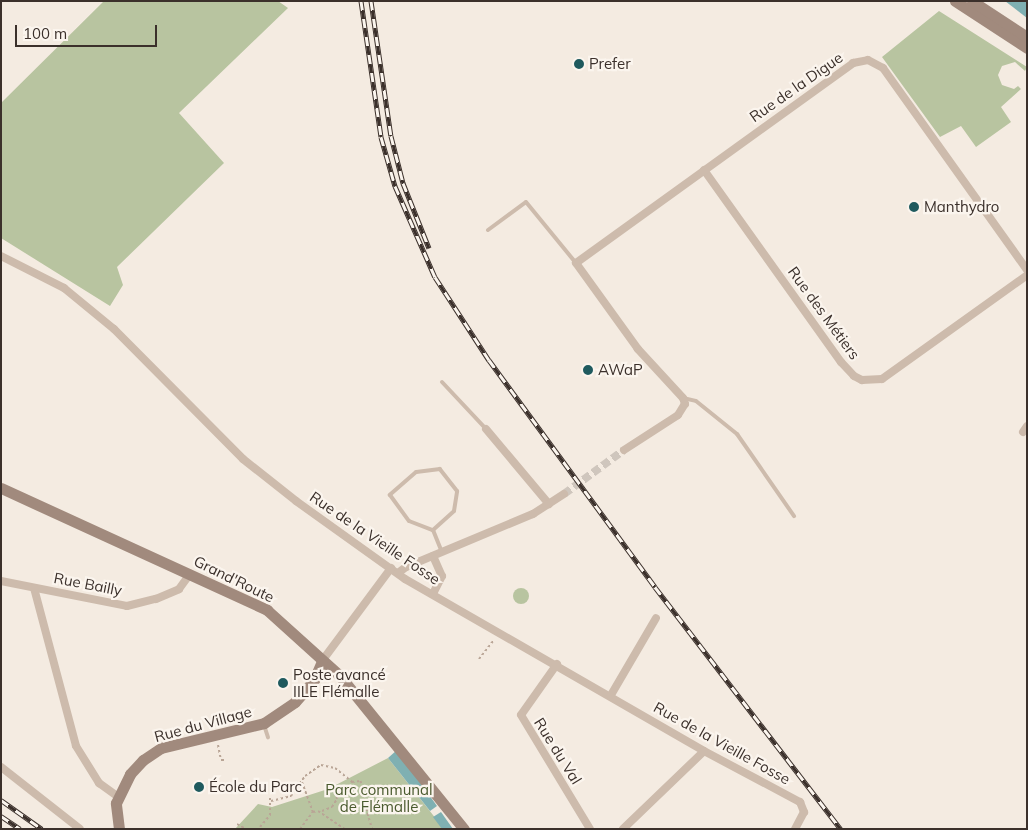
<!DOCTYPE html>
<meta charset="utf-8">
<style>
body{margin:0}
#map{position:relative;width:1028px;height:830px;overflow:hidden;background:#f4ebe1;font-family:Mulish,sans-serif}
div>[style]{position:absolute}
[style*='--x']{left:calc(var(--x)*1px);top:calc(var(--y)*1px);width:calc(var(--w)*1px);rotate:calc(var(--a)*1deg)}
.green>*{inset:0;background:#b8c4a0}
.round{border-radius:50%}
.water>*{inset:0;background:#7fb0b2}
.street-tunnel>*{height:8px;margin-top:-4px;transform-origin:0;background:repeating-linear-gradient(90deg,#cfc6bd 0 8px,transparent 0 12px)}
.path>*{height:2px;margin-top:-1px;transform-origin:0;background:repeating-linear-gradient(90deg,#b9a596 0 2.5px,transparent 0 5px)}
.lane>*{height:4px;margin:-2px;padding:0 2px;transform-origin:2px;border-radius:2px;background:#cdbbac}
.street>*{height:8px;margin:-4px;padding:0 4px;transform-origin:4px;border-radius:4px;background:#cdbbac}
.secondary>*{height:11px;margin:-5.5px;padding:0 5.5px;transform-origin:5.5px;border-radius:5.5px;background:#a18a7d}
.rail>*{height:5px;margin-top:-2.5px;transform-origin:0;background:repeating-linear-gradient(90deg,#fbf5ee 0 9px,#3b302b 0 18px);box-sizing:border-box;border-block:1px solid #3b302b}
.dots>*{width:14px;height:14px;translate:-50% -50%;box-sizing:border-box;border:2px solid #fbf5ee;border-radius:50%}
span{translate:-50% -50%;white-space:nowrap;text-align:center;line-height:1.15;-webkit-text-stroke:4.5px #fbf5ee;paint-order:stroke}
.poi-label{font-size:15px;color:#3b302b}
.left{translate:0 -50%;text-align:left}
.street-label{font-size:15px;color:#3b302b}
.park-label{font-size:15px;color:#4a5a2e}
.frame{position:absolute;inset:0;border:2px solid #3b302b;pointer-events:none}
.scale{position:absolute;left:15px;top:25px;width:142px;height:22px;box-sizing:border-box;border:2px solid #3b302b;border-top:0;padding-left:6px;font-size:15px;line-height:18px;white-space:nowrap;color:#3b302b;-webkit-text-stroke:4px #fbf5ee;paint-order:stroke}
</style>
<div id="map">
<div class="green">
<div style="clip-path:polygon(104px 1px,278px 1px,288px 8px,179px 113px,224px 163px,117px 267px,123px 285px,110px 306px,1px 238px,1px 103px)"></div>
<div style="clip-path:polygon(939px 11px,1027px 67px,1025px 71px,1015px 62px,1002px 66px,998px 75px,1002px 85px,1014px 89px,1018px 86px,1021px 89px,1001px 107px,1011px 122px,976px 147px,961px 126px,940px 137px,882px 57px)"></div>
<div class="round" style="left:513px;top:588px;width:16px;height:16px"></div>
<div style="clip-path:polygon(388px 758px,444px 829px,235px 829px,258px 804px,272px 807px,328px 789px)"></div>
</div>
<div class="water">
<div style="clip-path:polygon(1005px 1px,1027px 1px,1027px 18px)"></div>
<div style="clip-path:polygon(397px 750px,437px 806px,430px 811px,388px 758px)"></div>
<div style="clip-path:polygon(441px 812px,453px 829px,442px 829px,433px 817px)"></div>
</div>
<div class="street-tunnel">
<div style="--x:564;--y:494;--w:74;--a:-36.3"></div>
</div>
<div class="path">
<div style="--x:479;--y:659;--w:24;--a:-52"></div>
<div style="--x:218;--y:745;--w:15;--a:79"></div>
<div style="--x:221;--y:760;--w:5;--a:0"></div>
<div style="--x:302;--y:782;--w:32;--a:70"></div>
<div style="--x:362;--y:794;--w:11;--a:-175"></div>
<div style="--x:351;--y:793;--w:11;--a:-85"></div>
<div style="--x:352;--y:782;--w:8;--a:-7"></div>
<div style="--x:360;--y:781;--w:6;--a:51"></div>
<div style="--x:364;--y:786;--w:8;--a:104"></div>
<div style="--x:362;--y:794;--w:36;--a:74"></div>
<div style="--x:271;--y:801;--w:21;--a:-14"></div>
<div style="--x:291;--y:796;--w:24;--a:-55"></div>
<div style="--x:305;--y:776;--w:19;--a:-35"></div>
<div style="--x:321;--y:765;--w:14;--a:12"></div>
<div style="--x:335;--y:768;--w:22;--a:39"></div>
<div style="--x:322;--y:811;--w:11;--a:-22"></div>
<div style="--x:332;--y:807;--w:9;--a:-58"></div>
<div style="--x:337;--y:799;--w:9;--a:-103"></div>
<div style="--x:335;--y:790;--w:6;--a:-39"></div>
<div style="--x:340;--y:786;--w:9;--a:6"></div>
<div style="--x:237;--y:824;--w:10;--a:29"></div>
<div style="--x:260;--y:827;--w:16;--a:-50"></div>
<div style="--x:270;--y:815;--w:17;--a:-90"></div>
<div style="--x:251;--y:829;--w:11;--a:0"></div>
<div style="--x:300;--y:829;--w:21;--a:-53"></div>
<div style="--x:313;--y:812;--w:5;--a:-11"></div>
<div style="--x:318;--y:811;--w:32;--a:34"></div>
</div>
<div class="lane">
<div style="--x:488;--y:230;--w:47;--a:-36.4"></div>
<div style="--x:526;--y:202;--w:79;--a:50.7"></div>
<div style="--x:442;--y:382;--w:64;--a:46.9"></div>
<div style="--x:683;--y:398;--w:13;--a:13"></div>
<div style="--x:696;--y:401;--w:53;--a:38.8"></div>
<div style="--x:737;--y:434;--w:100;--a:55.2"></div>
<div style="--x:433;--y:530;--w:28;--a:-42"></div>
<div style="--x:454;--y:511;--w:20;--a:-81"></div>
<div style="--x:457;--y:491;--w:28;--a:-128"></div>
<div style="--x:440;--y:469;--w:24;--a:173"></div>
<div style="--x:416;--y:472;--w:35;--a:139"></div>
<div style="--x:390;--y:495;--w:32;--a:54"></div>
<div style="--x:409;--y:521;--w:26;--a:21"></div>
<div style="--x:433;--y:530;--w:24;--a:68"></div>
<div style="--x:264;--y:725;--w:13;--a:72"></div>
</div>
<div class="street">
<div style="--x:704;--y:170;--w:236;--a:54.5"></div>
<div style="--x:841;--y:362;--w:19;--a:47"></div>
<div style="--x:854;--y:376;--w:9;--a:27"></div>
<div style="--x:862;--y:380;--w:20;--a:-3"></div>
<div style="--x:882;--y:379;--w:178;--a:-35.6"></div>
<div style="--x:1;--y:256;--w:71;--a:26.9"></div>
<div style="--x:64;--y:288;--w:65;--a:39.4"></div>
<div style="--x:114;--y:329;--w:183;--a:45.2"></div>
<div style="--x:243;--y:459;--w:68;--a:38.4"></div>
<div style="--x:296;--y:501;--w:134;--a:35.6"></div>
<div style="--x:405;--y:579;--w:345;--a:29.9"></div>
<div style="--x:704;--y:751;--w:109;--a:28"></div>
<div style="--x:800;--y:802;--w:11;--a:68"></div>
<div style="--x:804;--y:812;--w:19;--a:118"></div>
<div style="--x:486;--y:429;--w:98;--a:50"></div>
<div style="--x:1023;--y:432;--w:7;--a:-56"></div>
<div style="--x:624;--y:450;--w:64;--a:-32.9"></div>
<div style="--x:678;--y:415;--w:13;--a:-58"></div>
<div style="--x:685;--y:404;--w:6;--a:-108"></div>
<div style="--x:683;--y:398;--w:67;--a:-132.6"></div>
<div style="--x:638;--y:349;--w:106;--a:-125.8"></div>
<div style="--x:576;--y:263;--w:342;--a:-35.8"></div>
<div style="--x:853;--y:63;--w:15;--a:-11"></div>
<div style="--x:868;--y:60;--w:17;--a:28"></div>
<div style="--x:883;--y:68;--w:248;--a:54.5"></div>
<div style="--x:433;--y:556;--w:22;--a:66"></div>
<div style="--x:442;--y:576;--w:20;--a:117"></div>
<div style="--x:398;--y:573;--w:10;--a:-37"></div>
<div style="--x:406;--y:567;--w:138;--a:-22.7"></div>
<div style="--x:533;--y:514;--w:37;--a:-33"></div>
<div style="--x:1;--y:581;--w:128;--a:11.2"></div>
<div style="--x:127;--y:606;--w:30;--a:-14"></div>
<div style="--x:156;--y:599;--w:25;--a:-23"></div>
<div style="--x:179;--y:589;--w:19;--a:-54"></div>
<div style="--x:34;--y:588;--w:163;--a:75.1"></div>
<div style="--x:76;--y:746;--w:44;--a:58.1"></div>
<div style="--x:99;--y:783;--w:24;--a:36"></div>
<div style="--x:322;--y:661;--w:116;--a:-53.4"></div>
<div style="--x:557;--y:664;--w:62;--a:125.2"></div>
<div style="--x:521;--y:715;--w:133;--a:58.8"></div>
<div style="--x:611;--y:695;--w:89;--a:-59.7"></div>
<div style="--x:1;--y:767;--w:100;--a:38.1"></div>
<div style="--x:623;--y:829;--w:112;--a:-43.9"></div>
</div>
<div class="secondary">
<div style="--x:955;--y:1;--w:86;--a:33.1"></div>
<div style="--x:972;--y:1;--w:66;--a:33.2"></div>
<div style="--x:1;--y:488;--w:293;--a:24.6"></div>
<div style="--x:267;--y:610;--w:98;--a:42.1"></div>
<div style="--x:340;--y:676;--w:197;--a:51"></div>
<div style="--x:119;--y:829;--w:26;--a:-97"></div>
<div style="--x:116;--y:803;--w:32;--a:-64"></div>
<div style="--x:130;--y:774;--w:19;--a:-47"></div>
<div style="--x:143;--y:760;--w:22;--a:-34"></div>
<div style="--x:161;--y:748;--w:106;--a:-13.6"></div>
<div style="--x:264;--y:723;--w:37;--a:-34"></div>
<div style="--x:295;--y:702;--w:29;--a:-49"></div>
<div style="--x:314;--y:680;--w:21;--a:-67"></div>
</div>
<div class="rail">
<div style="--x:361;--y:1;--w:137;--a:81.6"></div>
<div style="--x:381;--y:137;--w:51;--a:74.1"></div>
<div style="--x:395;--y:186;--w:99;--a:66.3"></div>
<div style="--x:435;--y:277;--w:99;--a:57"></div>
<div style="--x:489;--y:360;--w:281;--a:53.8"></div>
<div style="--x:655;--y:587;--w:305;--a:52.5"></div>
<div style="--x:371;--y:1;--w:136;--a:81.6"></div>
<div style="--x:391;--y:136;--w:49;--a:75.7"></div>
<div style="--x:403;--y:183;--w:70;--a:68.2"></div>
<div style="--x:1;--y:800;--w:50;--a:35.3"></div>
<div style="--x:1;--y:816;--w:23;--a:34"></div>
</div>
<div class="dots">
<div style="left:579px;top:64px;background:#1f5a5e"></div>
<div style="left:914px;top:207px;background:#1f5a5e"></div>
<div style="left:588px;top:370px;background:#1f5a5e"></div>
<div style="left:283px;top:683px;background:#1f5a5e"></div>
<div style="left:199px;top:787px;background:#1f5a5e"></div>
</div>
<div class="poi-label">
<span class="left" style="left:589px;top:64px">Prefer</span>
<span class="left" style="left:924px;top:207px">Manthydro</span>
<span class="left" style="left:598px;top:370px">AWaP</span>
<span class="left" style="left:293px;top:683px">Poste avancé<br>IILE Flémalle</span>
<span class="left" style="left:209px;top:787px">École du Parc</span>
</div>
<div class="street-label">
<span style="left:796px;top:87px;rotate:-35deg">Rue de la Digue</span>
<span style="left:824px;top:313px;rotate:54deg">Rue des Métiers</span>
<span style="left:375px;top:538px;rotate:34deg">Rue de la Vieille Fosse</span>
<span style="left:234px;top:579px;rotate:26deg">Grand'Route</span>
<span style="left:88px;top:584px;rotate:11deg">Rue Bailly</span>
<span style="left:203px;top:724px;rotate:-15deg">Rue du Village</span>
<span style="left:722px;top:743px;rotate:29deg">Rue de la Vieille Fosse</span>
<span style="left:558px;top:751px;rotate:58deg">Rue du Val</span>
</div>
<div class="park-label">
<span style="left:379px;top:798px">Parc communal<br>de Flémalle</span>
</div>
<div class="frame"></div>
<div class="scale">100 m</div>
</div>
